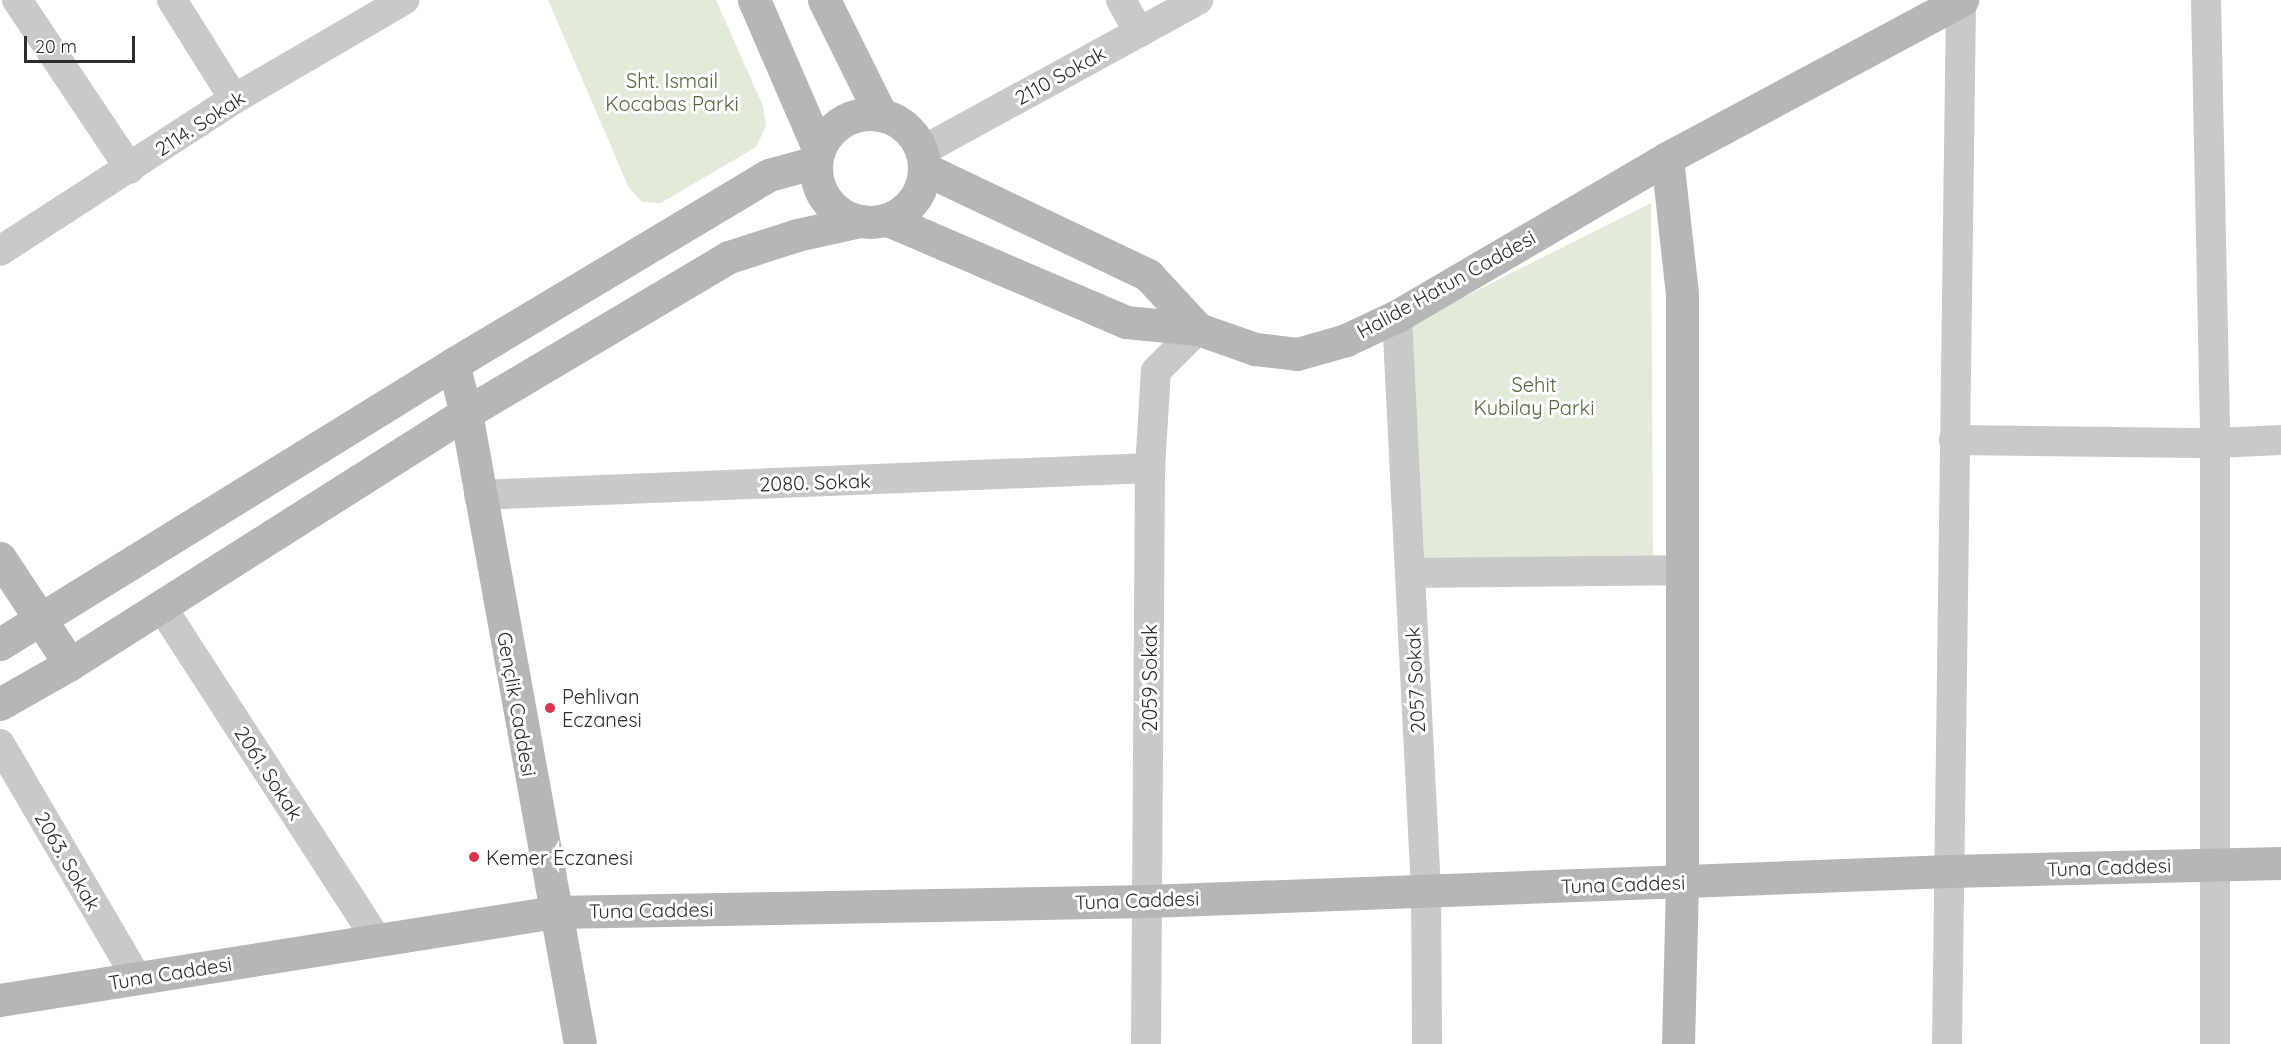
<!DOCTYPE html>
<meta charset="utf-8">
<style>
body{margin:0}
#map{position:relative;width:2281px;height:1044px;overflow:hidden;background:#fff;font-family:Quicksand,sans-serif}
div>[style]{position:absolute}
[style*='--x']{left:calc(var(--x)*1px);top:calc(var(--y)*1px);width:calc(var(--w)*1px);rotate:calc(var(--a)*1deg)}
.green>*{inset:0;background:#e4eada}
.street>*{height:30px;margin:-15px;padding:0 15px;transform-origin:15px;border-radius:15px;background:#c9c9c9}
.secondary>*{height:33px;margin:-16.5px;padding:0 16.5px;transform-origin:16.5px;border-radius:16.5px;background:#b6b6b6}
.secondary>.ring{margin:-16.5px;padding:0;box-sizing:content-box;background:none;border:33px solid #b6b6b6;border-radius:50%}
.dots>*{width:16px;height:16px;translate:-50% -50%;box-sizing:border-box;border:3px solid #fff;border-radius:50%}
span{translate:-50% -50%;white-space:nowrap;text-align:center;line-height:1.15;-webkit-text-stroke:6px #fff;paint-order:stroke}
.street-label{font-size:20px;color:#2c2c2c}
.park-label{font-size:20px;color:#53663c}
.poi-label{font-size:20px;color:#2c2c2c}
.left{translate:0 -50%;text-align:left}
.scale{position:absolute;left:24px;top:36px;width:111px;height:27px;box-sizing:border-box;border:3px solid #2c2c2c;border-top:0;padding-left:8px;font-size:18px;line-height:21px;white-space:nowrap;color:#2c2c2c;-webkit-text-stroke:4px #fff;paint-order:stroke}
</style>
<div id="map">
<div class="green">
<div style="clip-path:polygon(548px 0,716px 0,763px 106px,766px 126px,756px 147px,661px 203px,642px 202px,629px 188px)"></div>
<div style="clip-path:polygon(1651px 203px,1653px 561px,1425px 568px,1412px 323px)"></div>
</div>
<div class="street">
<div style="--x:17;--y:0;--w:203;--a:56.2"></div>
<div style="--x:172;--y:0;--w:117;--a:57.9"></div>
<div style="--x:1121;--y:0;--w:37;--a:61"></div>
<div style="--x:2206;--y:0;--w:443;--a:88.8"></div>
<div style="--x:2215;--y:443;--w:601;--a:90"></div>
<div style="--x:922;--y:151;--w:315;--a:-28.7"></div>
<div style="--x:0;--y:251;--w:279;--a:-33"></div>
<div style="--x:234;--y:99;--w:197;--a:-30.2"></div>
<div style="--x:1397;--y:316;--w:575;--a:87.11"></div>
<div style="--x:1426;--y:890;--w:154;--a:89.6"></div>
<div style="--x:1954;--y:440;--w:261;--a:0.7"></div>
<div style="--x:2215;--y:443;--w:66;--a:-2.6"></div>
<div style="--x:479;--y:495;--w:672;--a:-2.3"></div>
<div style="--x:1410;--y:573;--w:272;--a:-0.6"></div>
<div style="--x:161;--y:606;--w:398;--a:57.1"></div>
<div style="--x:0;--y:744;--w:271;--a:59.7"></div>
<div style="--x:1146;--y:1044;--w:576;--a:-89.6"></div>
<div style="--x:1150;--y:468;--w:97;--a:-86.5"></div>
<div style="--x:1156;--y:371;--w:59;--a:-45"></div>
<div style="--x:1947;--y:1044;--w:1044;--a:-89.23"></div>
</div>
<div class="secondary">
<div style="--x:754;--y:0;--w:163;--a:66.6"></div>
<div style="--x:824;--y:0;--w:128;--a:63.6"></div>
<div class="ring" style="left:816px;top:114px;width:75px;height:75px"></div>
<div style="--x:1667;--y:158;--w:137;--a:83.7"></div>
<div style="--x:1682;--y:294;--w:588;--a:90"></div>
<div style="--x:1682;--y:882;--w:162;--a:91.4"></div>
<div style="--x:925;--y:169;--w:247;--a:25.4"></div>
<div style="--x:1148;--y:275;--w:74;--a:47.2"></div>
<div style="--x:1198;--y:329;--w:60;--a:19.3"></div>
<div style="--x:1255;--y:349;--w:42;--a:6.8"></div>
<div style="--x:1297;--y:354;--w:51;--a:-15.9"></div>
<div style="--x:1346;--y:340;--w:56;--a:-25.2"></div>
<div style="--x:1397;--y:316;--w:313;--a:-30.3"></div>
<div style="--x:1667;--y:158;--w:335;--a:-28.2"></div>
<div style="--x:888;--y:220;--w:259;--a:23.2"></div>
<div style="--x:1126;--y:322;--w:72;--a:5.6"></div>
<div style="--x:453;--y:364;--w:51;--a:75.1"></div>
<div style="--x:466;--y:413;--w:641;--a:79.76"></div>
<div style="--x:0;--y:558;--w:127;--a:56.6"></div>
<div style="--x:0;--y:644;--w:533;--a:-31.72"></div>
<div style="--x:453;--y:364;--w:368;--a:-30.9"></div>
<div style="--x:769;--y:175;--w:49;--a:-15.5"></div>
<div style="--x:0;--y:704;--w:81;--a:-29.7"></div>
<div style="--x:70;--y:664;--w:469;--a:-32.4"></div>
<div style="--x:466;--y:413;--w:306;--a:-30.7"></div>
<div style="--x:729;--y:257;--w:71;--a:-17.9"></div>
<div style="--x:797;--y:235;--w:65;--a:-12.5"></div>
<div style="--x:0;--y:1000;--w:562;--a:-9.01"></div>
<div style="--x:555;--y:912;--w:593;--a:-1.06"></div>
<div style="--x:1148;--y:901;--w:802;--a:-2.14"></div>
<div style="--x:1949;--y:871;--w:332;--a:-1.4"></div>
</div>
<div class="dots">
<div style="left:550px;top:708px;background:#de344d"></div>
<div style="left:474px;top:857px;background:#de344d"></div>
</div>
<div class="street-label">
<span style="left:1060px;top:75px;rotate:-29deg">2110 Sokak</span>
<span style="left:200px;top:123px;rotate:-33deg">2114. Sokak</span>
<span style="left:1446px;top:284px;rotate:-29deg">Halide Hatun Caddesi</span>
<span style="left:815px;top:482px;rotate:-2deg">2080. Sokak</span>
<span style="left:1149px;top:678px;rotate:-90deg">2059 Sokak</span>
<span style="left:1415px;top:680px;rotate:-93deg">2057 Sokak</span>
<span style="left:517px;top:704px;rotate:80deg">Gençlik Caddesi</span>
<span style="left:269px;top:773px;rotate:57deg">2061. Sokak</span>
<span style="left:68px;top:861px;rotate:60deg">2063. Sokak</span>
<span style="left:2109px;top:867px;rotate:-2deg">Tuna Caddesi</span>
<span style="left:1623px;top:884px;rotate:-2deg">Tuna Caddesi</span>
<span style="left:1137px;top:900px;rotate:-2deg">Tuna Caddesi</span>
<span style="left:651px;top:910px;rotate:-1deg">Tuna Caddesi</span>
<span style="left:170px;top:973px;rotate:-9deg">Tuna Caddesi</span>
</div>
<div class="park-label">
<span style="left:672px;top:92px">Sht. Ismail<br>Kocabas Parki</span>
<span style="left:1534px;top:396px">Sehit<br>Kubilay Parki</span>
</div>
<div class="poi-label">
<span class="left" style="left:562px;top:708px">Pehlivan<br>Eczanesi</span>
<span class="left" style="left:486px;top:857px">Kemer Eczanesi</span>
</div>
<div class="scale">20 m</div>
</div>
